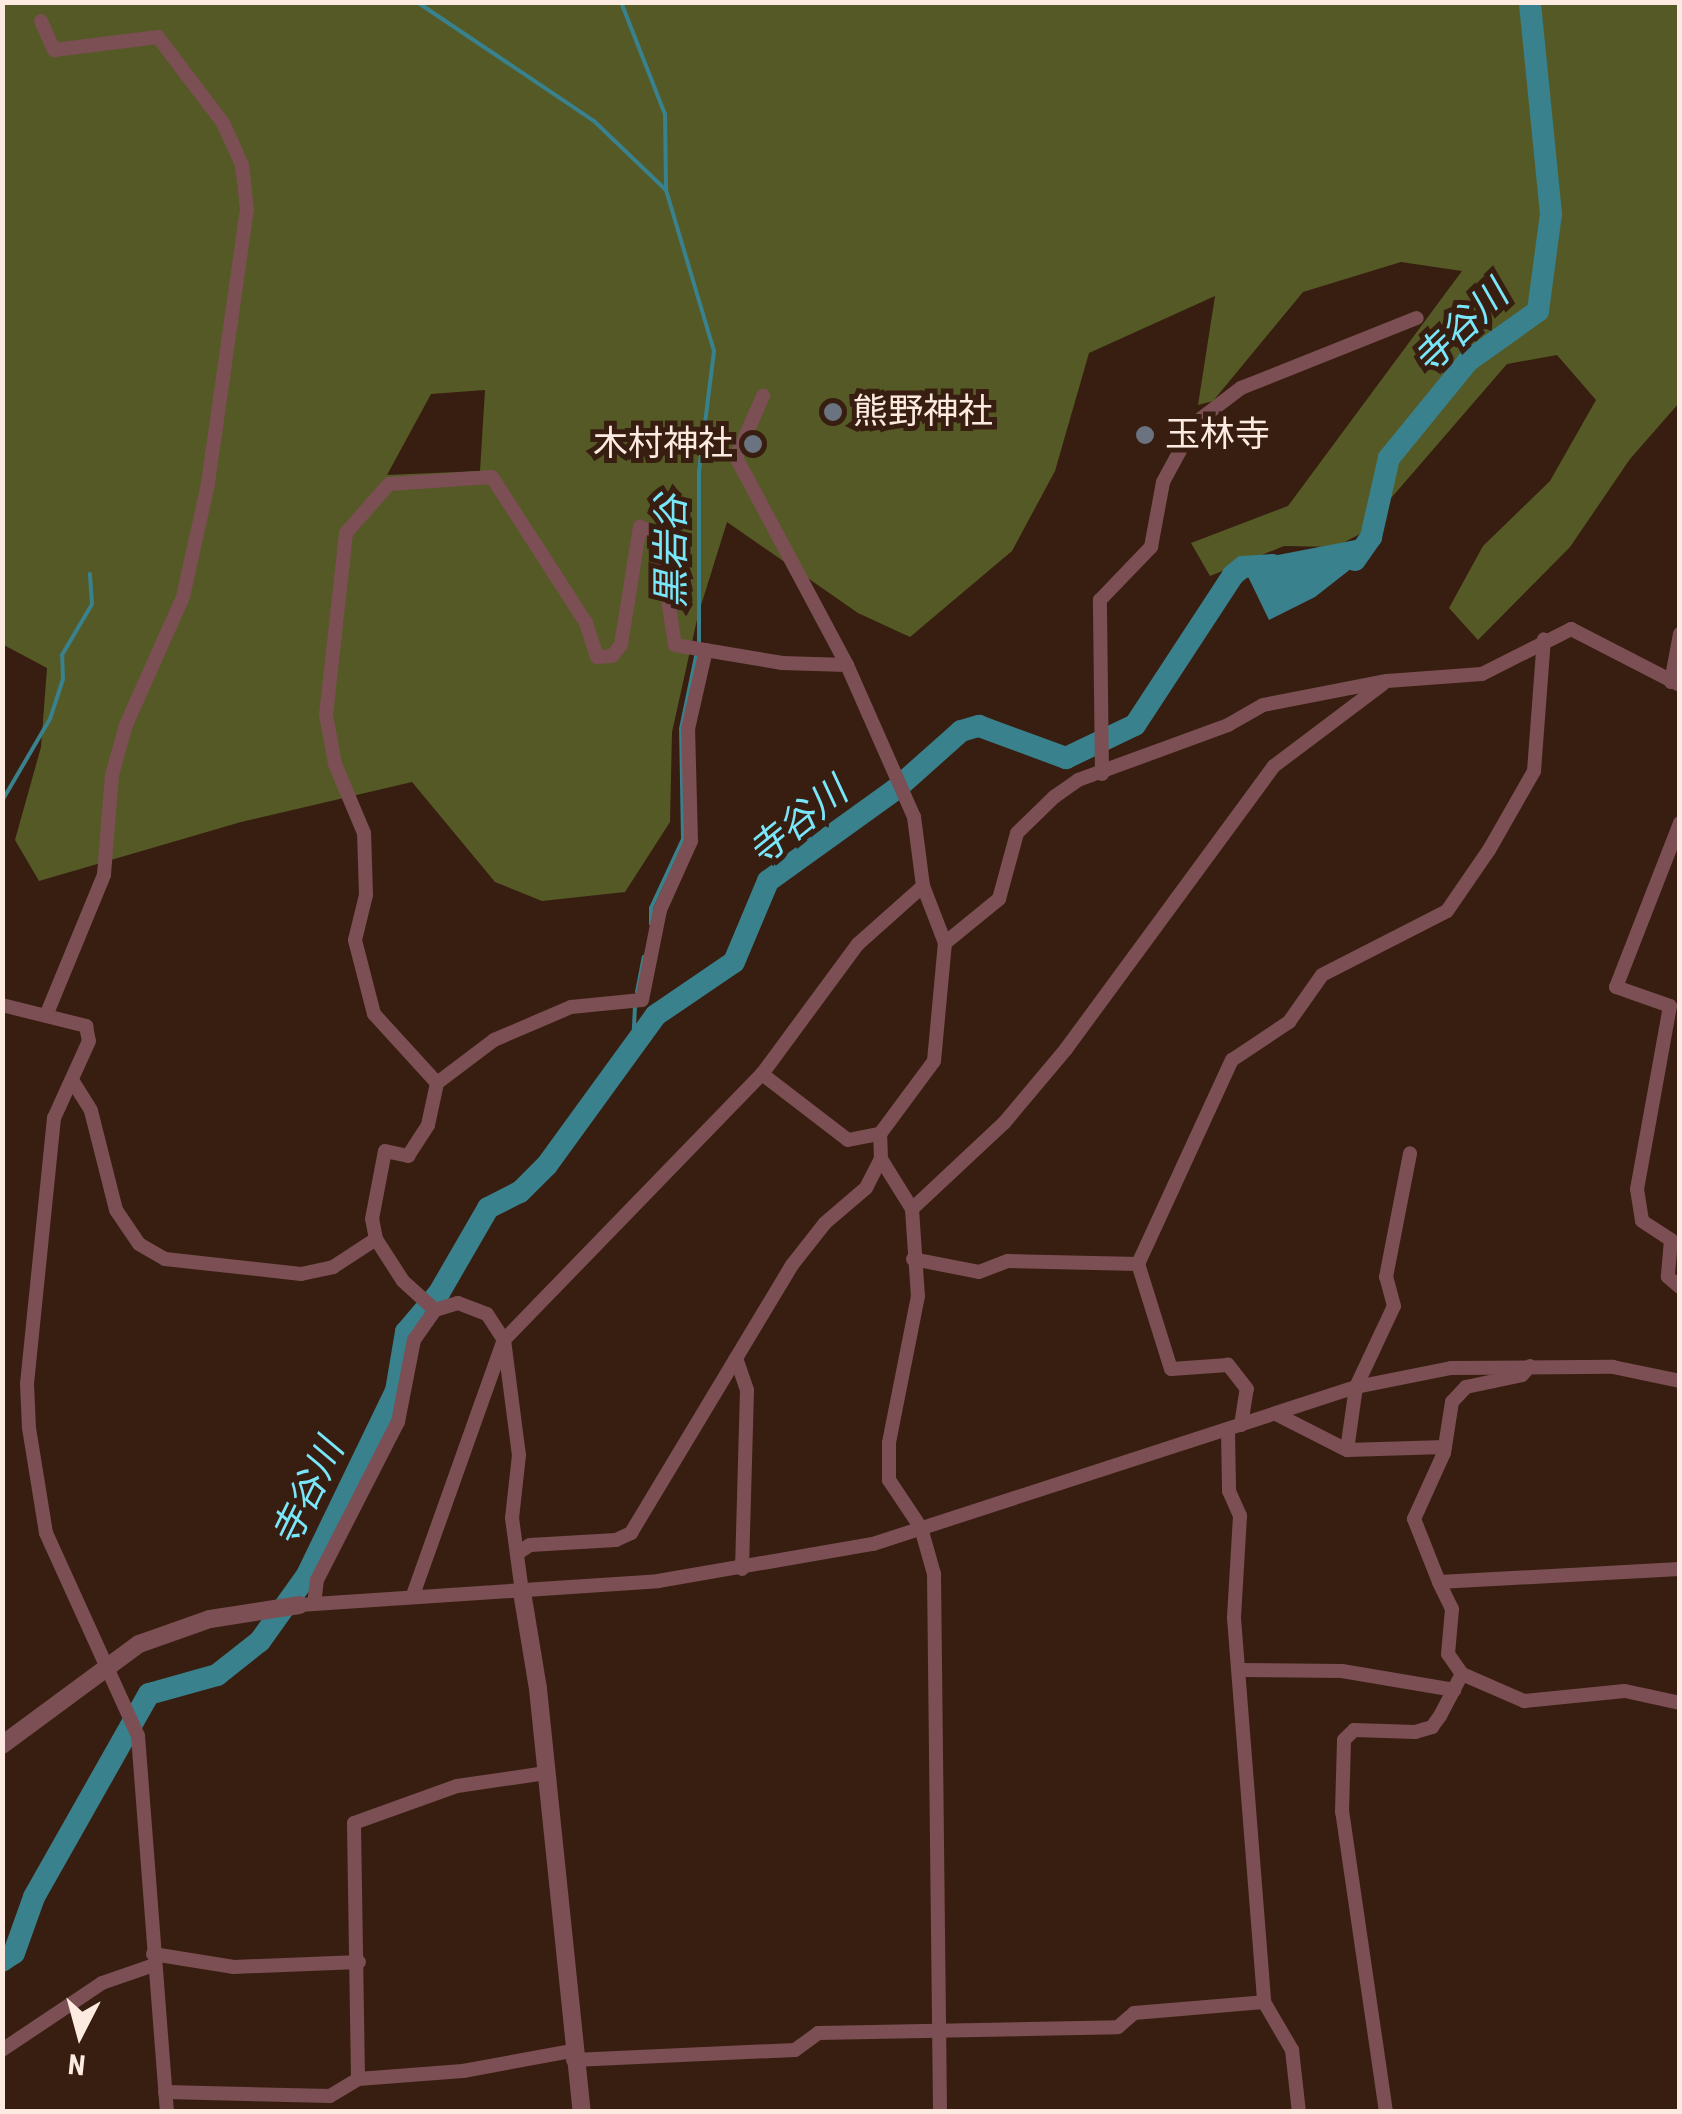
<!DOCTYPE html>
<meta charset="utf-8">
<style>
body{margin:0}
#map{position:relative;width:1682px;height:2114px;overflow:hidden;background:#381e10;font-family:"Roboto Condensed","Noto Sans JP",sans-serif}
div>[style]{position:absolute}
[style*='--x']{left:calc(var(--x)*1px);top:calc(var(--y)*1px);width:calc(var(--w)*1px);rotate:calc(var(--a)*1deg)}
.forest>*{inset:0;background:#555926}
.water>*{inset:0;background:#39818d}
.stream>*{height:4px;margin:-2px;padding:0 2px;transform-origin:2px;border-radius:2px;background:#39818d}
.river>*{height:22px;margin:-11px;padding:0 11px;transform-origin:11px;border-radius:11px;background:#39818d}
.minor>*{height:14px;margin:-7px;padding:0 7px;transform-origin:7px;border-radius:7px;background:#7b4f53}
.tertiary>*{height:18px;margin:-9px;padding:0 9px;transform-origin:9px;border-radius:9px;background:#7b4f53}
.dots>*{width:28px;height:28px;translate:-50% -50%;box-sizing:border-box;border:5px solid #381e10;border-radius:50%}
span{translate:-50% -50%;white-space:nowrap;text-align:center;line-height:1.15;-webkit-text-stroke:10px #381e10;paint-order:stroke}
.poi-label{font-size:35px;color:#fdebe2}
.left{translate:0 -50%;text-align:left}
.right{translate:-100% -50%;text-align:right}
.water-label{font-size:38px;color:#79e6f9;font-style:italic}
.frame{position:absolute;inset:0;border:5px solid #fdebe2;pointer-events:none}
.north{position:absolute;left:30px;top:1984px;width:100px;height:100px;-webkit-text-stroke:8px #381e10;paint-order:stroke;rotate:186deg;font-size:28px;font-weight:700;line-height:40px;text-align:center;color:#fdebe2}
.north::after{content:'';display:block;margin:auto;width:35px;height:45px;background:#fdebe2;clip-path:polygon(50% 0,100% 100%,50% 72%,0 100%)}
</style>
<div id="map">
<div class="forest">
<div style="clip-path:polygon(evenodd,2px 3px,1679px 3px,1679px 403px,1630px 459px,1570px 547px,1478px 640px,1449px 608px,1483px 546px,1550px 481px,1596px 400px,1557px 355px,1507px 364px,1360px 534px,1335px 547px,1284px 546px,1210px 576px,1191px 543px,1288px 506px,1462px 271px,1401px 262px,1303px 292px,1213px 401px,1198px 405px,1215px 296px,1089px 353px,1055px 471px,1012px 551px,910px 637px,858px 613px,727px 522px,698px 615px,672px 732px,670px 822px,625px 892px,542px 901px,495px 882px,412px 782px,241px 822px,39px 881px,15px 840px,41px 747px,47px 668px,2px 644px,2px 3px,485px 390px,480px 471px,387px 475px,431px 394px,485px 390px)"></div>
</div>
<div class="water">
<div style="clip-path:polygon(1371px 537px,1366px 557px,1315px 597px,1269px 620px,1241px 562px)"></div>
</div>
<div class="stream">
<div style="--x:417;--y:2;--w:213;--a:33.9"></div>
<div style="--x:594;--y:121;--w:100;--a:43.8"></div>
<div style="--x:621;--y:2;--w:120;--a:68.6"></div>
<div style="--x:665;--y:114;--w:76;--a:89.2"></div>
<div style="--x:666;--y:190;--w:168;--a:73.4"></div>
<div style="--x:714;--y:351;--w:121;--a:97.1"></div>
<div style="--x:699;--y:471;--w:172;--a:90"></div>
<div style="--x:2;--y:801;--w:95;--a:-59.7"></div>
<div style="--x:50;--y:719;--w:42;--a:-72"></div>
<div style="--x:63;--y:679;--w:24;--a:-92"></div>
<div style="--x:62;--y:655;--w:59;--a:-59.5"></div>
<div style="--x:92;--y:604;--w:30;--a:-94"></div>
<div style="--x:651;--y:924;--w:16;--a:-90"></div>
<div style="--x:651;--y:908;--w:76;--a:-65.1"></div>
<div style="--x:683;--y:839;--w:110;--a:-91"></div>
<div style="--x:681;--y:729;--w:79;--a:-78.3"></div>
<div style="--x:637;--y:992;--w:36;--a:-79"></div>
<div style="--x:633;--y:1047;--w:41;--a:-87.2"></div>
</div>
<div class="river">
<div style="--x:1355;--y:560;--w:28;--a:-55"></div>
<div style="--x:1371;--y:537;--w:81;--a:-77.2"></div>
<div style="--x:1389;--y:458;--w:125;--a:-50.8"></div>
<div style="--x:1468;--y:361;--w:86;--a:-35.5"></div>
<div style="--x:1538;--y:311;--w:98;--a:-82.4"></div>
<div style="--x:1551;--y:214;--w:213;--a:-95.7"></div>
<div style="--x:2;--y:1961;--w:14;--a:-34"></div>
<div style="--x:14;--y:1953;--w:59;--a:-70.3"></div>
<div style="--x:34;--y:1897;--w:233;--a:-60.5"></div>
<div style="--x:149;--y:1694;--w:71;--a:-15.6"></div>
<div style="--x:217;--y:1675;--w:55;--a:-38.3"></div>
<div style="--x:260;--y:1641;--w:81;--a:-54.5"></div>
<div style="--x:307;--y:1575;--w:204;--a:-64.2"></div>
<div style="--x:396;--y:1391;--w:60;--a:-80.4"></div>
<div style="--x:406;--y:1332;--w:51;--a:-49.8"></div>
<div style="--x:439;--y:1293;--w:98;--a:-60"></div>
<div style="--x:488;--y:1208;--w:36;--a:-27"></div>
<div style="--x:520;--y:1192;--w:38;--a:-45"></div>
<div style="--x:547;--y:1165;--w:185;--a:-54"></div>
<div style="--x:656;--y:1015;--w:94;--a:-34.2"></div>
<div style="--x:734;--y:962;--w:88;--a:-67.2"></div>
<div style="--x:768;--y:881;--w:158;--a:-35.7"></div>
<div style="--x:896;--y:789;--w:87;--a:-41.7"></div>
<div style="--x:961;--y:731;--w:19;--a:-16"></div>
<div style="--x:979;--y:726;--w:93;--a:20.2"></div>
<div style="--x:1066;--y:758;--w:76;--a:-25.6"></div>
<div style="--x:1135;--y:725;--w:179;--a:-56.8"></div>
<div style="--x:1233;--y:575;--w:13;--a:-39"></div>
<div style="--x:1243;--y:567;--w:30;--a:-4"></div>
</div>
<div class="minor">
<div style="--x:41;--y:21;--w:32;--a:66"></div>
<div style="--x:54;--y:50;--w:105;--a:-7.1"></div>
<div style="--x:158;--y:37;--w:108;--a:52.9"></div>
<div style="--x:223;--y:123;--w:46;--a:65.7"></div>
<div style="--x:242;--y:165;--w:44;--a:83.5"></div>
<div style="--x:247;--y:209;--w:278;--a:98.1"></div>
<div style="--x:208;--y:484;--w:116;--a:102.5"></div>
<div style="--x:183;--y:597;--w:140;--a:114"></div>
<div style="--x:126;--y:725;--w:52;--a:105.6"></div>
<div style="--x:112;--y:775;--w:100;--a:94.6"></div>
<div style="--x:104;--y:875;--w:152;--a:112.4"></div>
<div style="--x:1671;--y:682;--w:49;--a:-79.4"></div>
<div style="--x:1102;--y:774;--w:174;--a:-90.7"></div>
<div style="--x:1100;--y:600;--w:74;--a:-46.1"></div>
<div style="--x:1151;--y:547;--w:66;--a:-79.5"></div>
<div style="--x:1163;--y:482;--w:67;--a:-61.5"></div>
<div style="--x:1195;--y:423;--w:58;--a:-37.3"></div>
<div style="--x:1241;--y:388;--w:189;--a:-21.7"></div>
<div style="--x:1680;--y:823;--w:176;--a:111.3"></div>
<div style="--x:1616;--y:987;--w:57;--a:19.4"></div>
<div style="--x:1670;--y:1006;--w:186;--a:100.2"></div>
<div style="--x:1637;--y:1189;--w:32;--a:81"></div>
<div style="--x:1642;--y:1221;--w:35;--a:33"></div>
<div style="--x:1671;--y:1240;--w:37;--a:95"></div>
<div style="--x:1668;--y:1277;--w:16;--a:40"></div>
<div style="--x:945;--y:943;--w:70;--a:-39.2"></div>
<div style="--x:999;--y:899;--w:68;--a:-74.7"></div>
<div style="--x:1017;--y:833;--w:52;--a:-44.2"></div>
<div style="--x:1054;--y:797;--w:29;--a:-35"></div>
<div style="--x:1078;--y:780;--w:160;--a:-20.1"></div>
<div style="--x:1228;--y:725;--w:40;--a:-29.7"></div>
<div style="--x:1263;--y:705;--w:126;--a:-11"></div>
<div style="--x:1387;--y:681;--w:95;--a:-4.2"></div>
<div style="--x:1482;--y:674;--w:100;--a:-26.8"></div>
<div style="--x:1571;--y:629;--w:123;--a:27.2"></div>
<div style="--x:2;--y:1005;--w:87;--a:14"></div>
<div style="--x:86;--y:1026;--w:15;--a:79"></div>
<div style="--x:89;--y:1041;--w:85;--a:114.4"></div>
<div style="--x:54;--y:1118;--w:267;--a:95.8"></div>
<div style="--x:27;--y:1384;--w:44;--a:87.4"></div>
<div style="--x:29;--y:1428;--w:106;--a:80.8"></div>
<div style="--x:46;--y:1533;--w:223;--a:65.6"></div>
<div style="--x:138;--y:1736;--w:377;--a:85.6"></div>
<div style="--x:762;--y:1074;--w:108;--a:37.5"></div>
<div style="--x:848;--y:1140;--w:33;--a:-11"></div>
<div style="--x:72;--y:1080;--w:36;--a:58"></div>
<div style="--x:91;--y:1111;--w:102;--a:75.8"></div>
<div style="--x:116;--y:1210;--w:41;--a:55.9"></div>
<div style="--x:139;--y:1244;--w:30;--a:30"></div>
<div style="--x:165;--y:1259;--w:137;--a:6.3"></div>
<div style="--x:301;--y:1274;--w:33;--a:-12"></div>
<div style="--x:333;--y:1267;--w:51;--a:-33.1"></div>
<div style="--x:437;--y:1083;--w:71;--a:-37"></div>
<div style="--x:494;--y:1040;--w:84;--a:-23.2"></div>
<div style="--x:571;--y:1007;--w:71;--a:-5.6"></div>
<div style="--x:642;--y:1000;--w:92;--a:-78.7"></div>
<div style="--x:660;--y:910;--w:76;--a:-65.8"></div>
<div style="--x:691;--y:841;--w:112;--a:-91.5"></div>
<div style="--x:688;--y:729;--w:81;--a:-77.2"></div>
<div style="--x:881;--y:1159;--w:59;--a:58.2"></div>
<div style="--x:912;--y:1209;--w:87;--a:86.1"></div>
<div style="--x:918;--y:1296;--w:150;--a:101.2"></div>
<div style="--x:889;--y:1443;--w:37;--a:90"></div>
<div style="--x:889;--y:1480;--w:58;--a:56.3"></div>
<div style="--x:921;--y:1528;--w:48;--a:74.2"></div>
<div style="--x:934;--y:1574;--w:538;--a:89.36"></div>
<div style="--x:912;--y:1209;--w:126;--a:-43.1"></div>
<div style="--x:1004;--y:1123;--w:97;--a:-50"></div>
<div style="--x:1066;--y:1049;--w:351;--a:-53.7"></div>
<div style="--x:1274;--y:766;--w:136;--a:-37"></div>
<div style="--x:913;--y:1259;--w:67;--a:11.1"></div>
<div style="--x:979;--y:1272;--w:31;--a:-21"></div>
<div style="--x:1008;--y:1261;--w:130;--a:1.3"></div>
<div style="--x:435;--y:1310;--w:43;--a:-137.8"></div>
<div style="--x:403;--y:1281;--w:50;--a:-122.7"></div>
<div style="--x:376;--y:1239;--w:20;--a:-101"></div>
<div style="--x:372;--y:1219;--w:69;--a:-79.2"></div>
<div style="--x:385;--y:1151;--w:24;--a:12"></div>
<div style="--x:408;--y:1156;--w:37;--a:-57"></div>
<div style="--x:428;--y:1125;--w:43;--a:-77.9"></div>
<div style="--x:437;--y:1083;--w:93;--a:-132.4"></div>
<div style="--x:374;--y:1014;--w:76;--a:-104.4"></div>
<div style="--x:355;--y:940;--w:46;--a:-76.3"></div>
<div style="--x:366;--y:895;--w:62;--a:-91.8"></div>
<div style="--x:364;--y:833;--w:75;--a:-112.8"></div>
<div style="--x:335;--y:764;--w:50;--a:-100.4"></div>
<div style="--x:326;--y:715;--w:183;--a:-83.7"></div>
<div style="--x:346;--y:533;--w:65;--a:-48.7"></div>
<div style="--x:389;--y:484;--w:103;--a:-3.9"></div>
<div style="--x:492;--y:477;--w:174;--a:57.2"></div>
<div style="--x:586;--y:623;--w:36;--a:72"></div>
<div style="--x:597;--y:657;--w:15;--a:-4"></div>
<div style="--x:612;--y:656;--w:14;--a:-51"></div>
<div style="--x:621;--y:645;--w:120;--a:-80.9"></div>
<div style="--x:640;--y:527;--w:19;--a:21"></div>
<div style="--x:658;--y:534;--w:112;--a:81.3"></div>
<div style="--x:675;--y:645;--w:109;--a:9.5"></div>
<div style="--x:782;--y:663;--w:65;--a:1.8"></div>
<div style="--x:736;--y:1358;--w:34;--a:71"></div>
<div style="--x:747;--y:1390;--w:179;--a:91.6"></div>
<div style="--x:1276;--y:1414;--w:80;--a:26.9"></div>
<div style="--x:1347;--y:1450;--w:98;--a:-1.8"></div>
<div style="--x:1241;--y:1425;--w:36;--a:-81"></div>
<div style="--x:1247;--y:1389;--w:31;--a:-128"></div>
<div style="--x:1228;--y:1365;--w:57;--a:176"></div>
<div style="--x:1171;--y:1369;--w:110;--a:-107.4"></div>
<div style="--x:1138;--y:1264;--w:225;--a:-65.3"></div>
<div style="--x:1232;--y:1060;--w:69;--a:-33.7"></div>
<div style="--x:1289;--y:1022;--w:57;--a:-54.9"></div>
<div style="--x:1322;--y:975;--w:140;--a:-27.1"></div>
<div style="--x:1447;--y:911;--w:74;--a:-55.5"></div>
<div style="--x:1489;--y:850;--w:91;--a:-60.3"></div>
<div style="--x:1534;--y:771;--w:132;--a:-85.7"></div>
<div style="--x:1228;--y:1431;--w:60;--a:89"></div>
<div style="--x:1229;--y:1491;--w:27;--a:66"></div>
<div style="--x:1240;--y:1516;--w:102;--a:93.4"></div>
<div style="--x:1234;--y:1618;--w:385;--a:85.5"></div>
<div style="--x:1264;--y:2002;--w:56;--a:59.7"></div>
<div style="--x:1292;--y:2050;--w:62;--a:83.6"></div>
<div style="--x:1347;--y:1450;--w:64;--a:-81.9"></div>
<div style="--x:1356;--y:1387;--w:89;--a:-64.9"></div>
<div style="--x:1394;--y:1306;--w:30;--a:-105"></div>
<div style="--x:1386;--y:1277;--w:126;--a:-79"></div>
<div style="--x:518;--y:1553;--w:14;--a:-34"></div>
<div style="--x:530;--y:1545;--w:86;--a:-3.3"></div>
<div style="--x:616;--y:1540;--w:17;--a:-25"></div>
<div style="--x:631;--y:1533;--w:313;--a:-59"></div>
<div style="--x:792;--y:1265;--w:53;--a:-51.8"></div>
<div style="--x:825;--y:1223;--w:54;--a:-40.5"></div>
<div style="--x:866;--y:1188;--w:33;--a:-63"></div>
<div style="--x:881;--y:1159;--w:25;--a:-92"></div>
<div style="--x:880;--y:1134;--w:91;--a:-53.5"></div>
<div style="--x:934;--y:1061;--w:119;--a:-84.7"></div>
<div style="--x:945;--y:943;--w:61;--a:-111.1"></div>
<div style="--x:923;--y:886;--w:70;--a:-97.4"></div>
<div style="--x:914;--y:817;--w:166;--a:-113.8"></div>
<div style="--x:847;--y:665;--w:236;--a:-118.1"></div>
<div style="--x:736;--y:457;--w:67;--a:-66.1"></div>
<div style="--x:1439;--y:1582;--w:68;--a:-111.6"></div>
<div style="--x:1414;--y:1519;--w:72;--a:-65.6"></div>
<div style="--x:1444;--y:1453;--w:52;--a:-81.1"></div>
<div style="--x:1452;--y:1402;--w:21;--a:-47"></div>
<div style="--x:1466;--y:1387;--w:57;--a:-12.1"></div>
<div style="--x:1522;--y:1375;--w:12;--a:-48"></div>
<div style="--x:413;--y:1595;--w:271;--a:-70.4"></div>
<div style="--x:504;--y:1340;--w:371;--a:-45.9"></div>
<div style="--x:762;--y:1074;--w:162;--a:-53.6"></div>
<div style="--x:858;--y:944;--w:87;--a:-41.7"></div>
<div style="--x:314;--y:1604;--w:24;--a:-83"></div>
<div style="--x:317;--y:1580;--w:178;--a:-62.9"></div>
<div style="--x:398;--y:1422;--w:84;--a:-79"></div>
<div style="--x:414;--y:1340;--w:37;--a:-55"></div>
<div style="--x:435;--y:1310;--w:24;--a:-17"></div>
<div style="--x:458;--y:1303;--w:31;--a:21"></div>
<div style="--x:487;--y:1314;--w:31;--a:57"></div>
<div style="--x:504;--y:1340;--w:116;--a:82.6"></div>
<div style="--x:519;--y:1455;--w:63;--a:96.3"></div>
<div style="--x:512;--y:1518;--w:75;--a:82.3"></div>
<div style="--x:299;--y:1605;--w:360;--a:-3.8"></div>
<div style="--x:658;--y:1581;--w:218;--a:-9.8"></div>
<div style="--x:873;--y:1544;--w:508;--a:-18.01"></div>
<div style="--x:1356;--y:1387;--w:97;--a:-11.3"></div>
<div style="--x:1451;--y:1368;--w:162;--a:-0.4"></div>
<div style="--x:1613;--y:1367;--w:68;--a:11.8"></div>
<div style="--x:1239;--y:1670;--w:103;--a:0.6"></div>
<div style="--x:1342;--y:1671;--w:114;--a:9.6"></div>
<div style="--x:1462;--y:1674;--w:68;--a:23.5"></div>
<div style="--x:1524;--y:1701;--w:101;--a:-5.7"></div>
<div style="--x:1625;--y:1691;--w:56;--a:12.3"></div>
<div style="--x:153;--y:1954;--w:82;--a:9.1"></div>
<div style="--x:234;--y:1967;--w:125;--a:-2.3"></div>
<div style="--x:2;--y:2050;--w:120;--a:-33.8"></div>
<div style="--x:102;--y:1983;--w:55;--a:-19.1"></div>
<div style="--x:573;--y:2060;--w:222;--a:-2.6"></div>
<div style="--x:795;--y:2050;--w:29;--a:-36"></div>
<div style="--x:818;--y:2033;--w:300;--a:-1.1"></div>
<div style="--x:1118;--y:2027;--w:21;--a:-41"></div>
<div style="--x:1134;--y:2013;--w:130;--a:-4.8"></div>
<div style="--x:358;--y:2079;--w:256;--a:-90.9"></div>
<div style="--x:354;--y:1823;--w:109;--a:-19.8"></div>
<div style="--x:457;--y:1786;--w:90;--a:-8.3"></div>
<div style="--x:165;--y:2092;--w:165;--a:1.4"></div>
<div style="--x:330;--y:2096;--w:33;--a:-31"></div>
<div style="--x:358;--y:2079;--w:105;--a:-4.4"></div>
<div style="--x:463;--y:2071;--w:111;--a:-10.4"></div>
<div style="--x:1386;--y:2112;--w:303;--a:-98.3"></div>
<div style="--x:1342;--y:1812;--w:72;--a:-88.4"></div>
<div style="--x:1344;--y:1740;--w:14;--a:-45"></div>
<div style="--x:1354;--y:1730;--w:61;--a:1.9"></div>
<div style="--x:1415;--y:1732;--w:18;--a:-16"></div>
<div style="--x:1432;--y:1727;--w:14;--a:-54"></div>
<div style="--x:1440;--y:1716;--w:47;--a:-62.4"></div>
<div style="--x:1462;--y:1674;--w:24;--a:-125"></div>
<div style="--x:1448;--y:1654;--w:45;--a:-84.9"></div>
<div style="--x:1452;--y:1609;--w:30;--a:-116"></div>
<div style="--x:1439;--y:1582;--w:241;--a:-3.1"></div>
</div>
<div class="tertiary">
<div style="--x:522;--y:1592;--w:98;--a:80.6"></div>
<div style="--x:538;--y:1689;--w:425;--a:84.1"></div>
<div style="--x:2;--y:1745;--w:170;--a:-36.4"></div>
<div style="--x:139;--y:1644;--w:75;--a:-19.4"></div>
<div style="--x:210;--y:1619;--w:90;--a:-8.9"></div>
</div>
<div class="dots">
<div style="left:833px;top:412px;background:#6b7280"></div>
<div style="left:1145px;top:435px;background:#6b7280"></div>
<div style="left:753px;top:444px;background:#6b7280"></div>
</div>
<div class="poi-label">
<span class="left" style="left:853px;top:412px">熊野神社</span>
<span class="left" style="left:1165px;top:435px">玉林寺</span>
<span class="right" style="left:733px;top:444px">木村神社</span>
</div>
<div class="water-label">
<span style="left:1461px;top:328px;rotate:-44deg">寺谷川</span>
<span style="left:672px;top:551px;rotate:-90deg">黒岩谷</span>
<span style="left:798px;top:822px;rotate:-39deg">寺谷川</span>
<span style="left:308px;top:1493px;rotate:-64deg">寺谷川</span>
</div>
<div class="frame"></div>
<div class="north">N</div>
</div>
